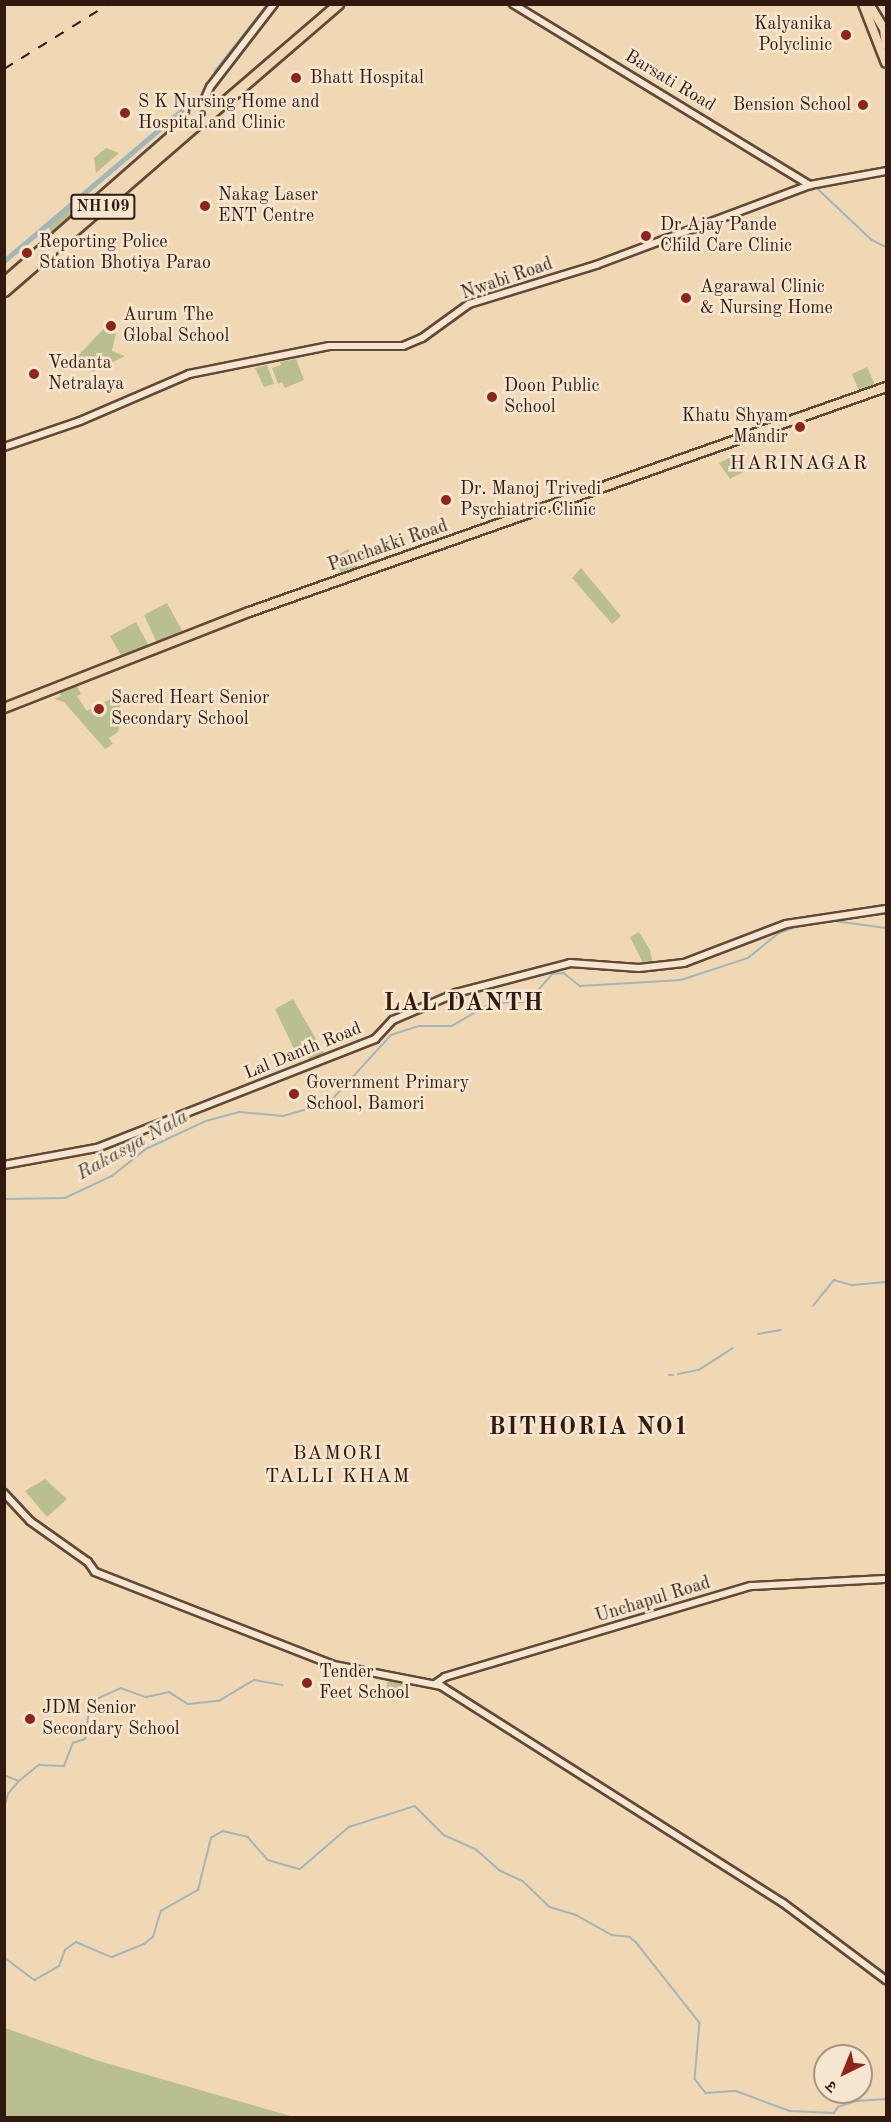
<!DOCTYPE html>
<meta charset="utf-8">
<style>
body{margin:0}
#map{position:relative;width:891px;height:2122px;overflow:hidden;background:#f1d8b5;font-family:"Old Standard TT","Noto Serif Devanagari",serif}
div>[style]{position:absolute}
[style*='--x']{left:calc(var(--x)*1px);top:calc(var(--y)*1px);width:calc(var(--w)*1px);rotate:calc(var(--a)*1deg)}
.green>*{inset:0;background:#b9bf8e}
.stream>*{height:1.5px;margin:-0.75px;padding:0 0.75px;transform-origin:0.75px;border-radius:0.75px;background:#a1b6b9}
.canal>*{height:4.5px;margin:-2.25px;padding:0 2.25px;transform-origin:2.25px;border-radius:2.25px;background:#a1b6b9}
.roads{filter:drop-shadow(2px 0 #614938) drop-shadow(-2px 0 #614938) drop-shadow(0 2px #614938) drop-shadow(0 -2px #614938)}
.minor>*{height:6px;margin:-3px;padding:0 3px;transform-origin:3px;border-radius:3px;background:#f6e6cf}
.major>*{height:8px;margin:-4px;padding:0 4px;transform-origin:4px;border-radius:4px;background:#f1d8b5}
.highway>*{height:9px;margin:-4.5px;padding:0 4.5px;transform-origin:4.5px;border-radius:4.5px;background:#f1d8b5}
.highway>.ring{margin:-4.5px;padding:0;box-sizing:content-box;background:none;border:9px solid #f1d8b5;border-radius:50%}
.rail>*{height:1.5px;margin-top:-0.75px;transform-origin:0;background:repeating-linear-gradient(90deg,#31190f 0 10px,transparent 0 20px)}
.dots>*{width:16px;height:16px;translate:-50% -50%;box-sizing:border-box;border:3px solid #f6e6cf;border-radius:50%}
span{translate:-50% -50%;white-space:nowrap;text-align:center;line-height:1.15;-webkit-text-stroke:5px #f6e6cf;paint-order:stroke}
.shield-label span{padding:2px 4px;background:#f6e6cf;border:2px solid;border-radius:4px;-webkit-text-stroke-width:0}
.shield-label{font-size:16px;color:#31190f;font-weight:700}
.poi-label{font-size:18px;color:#31190f}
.right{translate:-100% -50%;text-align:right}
.left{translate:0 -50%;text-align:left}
.street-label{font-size:18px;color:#31190f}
.neighbourhood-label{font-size:20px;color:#31190f;letter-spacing:1.5px}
.water-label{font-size:20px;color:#534842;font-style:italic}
.district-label{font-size:24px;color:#31190f;font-weight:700;letter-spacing:1.5px}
.frame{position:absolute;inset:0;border:6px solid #31190f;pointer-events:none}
.north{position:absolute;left:813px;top:2044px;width:60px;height:60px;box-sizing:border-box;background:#f6e6cf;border:2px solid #a79482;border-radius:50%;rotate:223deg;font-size:16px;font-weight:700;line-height:24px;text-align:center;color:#31190f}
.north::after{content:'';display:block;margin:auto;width:21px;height:27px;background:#8f2418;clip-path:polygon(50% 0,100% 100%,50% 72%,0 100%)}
</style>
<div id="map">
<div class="green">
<div style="clip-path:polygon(106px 148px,119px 153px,96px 173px,94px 158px)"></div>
<div style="clip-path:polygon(77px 203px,83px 211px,54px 235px,48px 227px)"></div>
<div style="clip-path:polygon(107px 320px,116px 333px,112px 351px,125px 356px,93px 372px,75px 359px,107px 325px)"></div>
<div style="clip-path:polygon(296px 359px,304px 380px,285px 388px,282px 382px,278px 384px,272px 368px,281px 365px,280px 362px)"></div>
<div style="clip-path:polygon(267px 365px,274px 384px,264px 387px,255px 368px)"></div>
<div style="clip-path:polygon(867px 367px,876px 387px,860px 393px,852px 374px)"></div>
<div style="clip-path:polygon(735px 455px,747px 470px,730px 479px,719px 463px)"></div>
<div style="clip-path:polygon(348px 549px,357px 567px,341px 573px,333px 558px)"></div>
<div style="clip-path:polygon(581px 568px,621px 616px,612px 624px,572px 578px)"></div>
<div style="clip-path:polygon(167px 603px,183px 632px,157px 643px,144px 615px)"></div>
<div style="clip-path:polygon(136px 622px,149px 646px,122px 657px,110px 636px)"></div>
<div style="clip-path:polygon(76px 684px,81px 694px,77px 696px,87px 711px,109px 700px,120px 688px,120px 724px,118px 732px,109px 738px,113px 744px,105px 749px,64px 702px,54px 699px,61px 696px,59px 691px)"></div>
<div style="clip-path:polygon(639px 932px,650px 950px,653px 964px,644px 965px,630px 937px)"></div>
<div style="clip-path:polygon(293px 999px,324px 1053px,309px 1059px,302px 1046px,294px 1049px,275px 1009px)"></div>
<div style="clip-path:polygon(45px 1479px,67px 1499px,47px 1517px,25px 1491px)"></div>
<div style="clip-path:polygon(388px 1678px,407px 1681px,406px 1693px,386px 1691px)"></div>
<div style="clip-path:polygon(5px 2028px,99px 2061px,294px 2117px,5px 2117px)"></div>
</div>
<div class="stream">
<div style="--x:816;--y:187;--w:77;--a:43.4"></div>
<div style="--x:872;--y:240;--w:16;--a:27"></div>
<div style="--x:4;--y:1199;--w:61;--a:-0.9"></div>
<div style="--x:65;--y:1198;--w:52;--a:-25.1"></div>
<div style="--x:112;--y:1176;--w:43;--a:-38.5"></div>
<div style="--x:146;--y:1149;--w:66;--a:-25"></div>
<div style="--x:206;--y:1121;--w:35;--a:-15"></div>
<div style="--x:240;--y:1112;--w:43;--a:5.3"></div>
<div style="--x:283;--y:1116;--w:48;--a:-15.8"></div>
<div style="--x:329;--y:1103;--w:92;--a:-47.6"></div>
<div style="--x:391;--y:1035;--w:29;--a:-18"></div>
<div style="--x:419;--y:1026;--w:33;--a:0"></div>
<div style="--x:452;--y:1026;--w:45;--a:-30.5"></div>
<div style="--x:491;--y:1003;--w:37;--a:-2"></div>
<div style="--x:528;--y:1002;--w:37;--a:-49"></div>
<div style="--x:552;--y:974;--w:12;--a:-5"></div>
<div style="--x:564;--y:973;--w:21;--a:39"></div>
<div style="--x:580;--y:986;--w:101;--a:-3.4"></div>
<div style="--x:681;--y:980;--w:71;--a:-18.2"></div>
<div style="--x:748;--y:958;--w:40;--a:-39"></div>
<div style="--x:779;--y:933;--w:20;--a:-20"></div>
<div style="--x:798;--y:926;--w:37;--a:-8"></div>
<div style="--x:835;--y:921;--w:51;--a:7.8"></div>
<div style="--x:813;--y:1306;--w:33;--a:-51"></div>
<div style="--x:834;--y:1280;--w:19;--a:16"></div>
<div style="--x:852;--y:1285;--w:34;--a:-5"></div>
<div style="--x:758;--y:1334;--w:23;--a:-10"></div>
<div style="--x:678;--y:1374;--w:21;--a:-11"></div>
<div style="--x:699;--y:1370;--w:40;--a:-32.9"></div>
<div style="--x:669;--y:1375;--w:4;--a:0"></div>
<div style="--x:4;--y:1775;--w:16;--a:22"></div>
<div style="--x:19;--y:1781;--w:26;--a:-39"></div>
<div style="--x:39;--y:1765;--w:25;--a:2"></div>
<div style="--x:64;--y:1766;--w:25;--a:-69"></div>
<div style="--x:73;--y:1743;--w:13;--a:-18"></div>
<div style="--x:85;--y:1739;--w:37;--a:-82"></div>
<div style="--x:90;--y:1702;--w:34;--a:-24"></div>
<div style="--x:121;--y:1688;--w:27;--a:20"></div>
<div style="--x:146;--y:1697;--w:24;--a:-12"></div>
<div style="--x:169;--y:1692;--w:22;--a:32"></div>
<div style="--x:188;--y:1704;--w:31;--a:-6"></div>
<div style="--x:219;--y:1701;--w:41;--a:-31"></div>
<div style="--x:254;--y:1680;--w:29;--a:10"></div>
<div style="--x:4;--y:1808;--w:15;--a:-74"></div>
<div style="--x:8;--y:1794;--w:17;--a:-50"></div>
<div style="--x:4;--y:1957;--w:39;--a:37"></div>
<div style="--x:35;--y:1980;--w:28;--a:-30"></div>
<div style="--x:59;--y:1966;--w:17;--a:-69"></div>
<div style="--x:65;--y:1950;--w:14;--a:-36"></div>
<div style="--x:76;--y:1942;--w:39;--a:23"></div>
<div style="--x:112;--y:1957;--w:35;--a:-22"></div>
<div style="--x:144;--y:1944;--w:11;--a:-38"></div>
<div style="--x:153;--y:1937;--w:27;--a:-73"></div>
<div style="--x:161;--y:1911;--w:43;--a:-29.6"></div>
<div style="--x:198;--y:1890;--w:54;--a:-76"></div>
<div style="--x:211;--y:1838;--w:14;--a:-30"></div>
<div style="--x:223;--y:1831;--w:26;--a:13"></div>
<div style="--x:248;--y:1837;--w:30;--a:49"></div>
<div style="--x:268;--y:1860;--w:33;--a:16"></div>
<div style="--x:300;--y:1869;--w:65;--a:-40.6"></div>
<div style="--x:349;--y:1827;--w:69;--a:-17.7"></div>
<div style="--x:415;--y:1806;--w:41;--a:45"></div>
<div style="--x:444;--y:1835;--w:36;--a:24"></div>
<div style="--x:477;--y:1850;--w:30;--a:42"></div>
<div style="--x:499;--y:1870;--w:26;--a:25"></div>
<div style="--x:523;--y:1881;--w:37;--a:44"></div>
<div style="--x:550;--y:1907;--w:27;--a:17"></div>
<div style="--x:576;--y:1915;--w:41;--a:29.1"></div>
<div style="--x:612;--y:1935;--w:18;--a:6"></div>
<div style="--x:630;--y:1937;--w:8;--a:40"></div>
<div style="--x:636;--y:1942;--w:103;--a:51.7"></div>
<div style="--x:700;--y:2023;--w:56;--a:95.1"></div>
<div style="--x:695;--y:2079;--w:18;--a:52"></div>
<div style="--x:706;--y:2093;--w:30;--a:-4"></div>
<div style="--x:736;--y:2091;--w:58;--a:20.3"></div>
<div style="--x:790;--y:2111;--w:44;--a:2.6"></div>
<div style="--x:834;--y:2113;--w:7;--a:-56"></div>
<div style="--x:838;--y:2107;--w:20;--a:-18"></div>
<div style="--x:857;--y:2101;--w:29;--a:-4"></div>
</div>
<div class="canal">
<div style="--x:216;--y:71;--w:85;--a:-51.7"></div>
<div style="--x:4;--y:261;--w:235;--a:-40.3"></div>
</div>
<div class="roads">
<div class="minor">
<div style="--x:513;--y:4;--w:348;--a:31.4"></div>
<div style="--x:202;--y:105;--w:20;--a:-66"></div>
<div style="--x:210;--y:87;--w:105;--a:-52.4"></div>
<div style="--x:4;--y:447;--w:80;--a:-18.9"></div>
<div style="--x:80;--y:421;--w:119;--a:-23.3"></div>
<div style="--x:189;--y:374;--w:143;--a:-11.3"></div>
<div style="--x:329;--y:346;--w:74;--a:0"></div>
<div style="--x:403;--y:346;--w:21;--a:-23"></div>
<div style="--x:422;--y:338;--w:58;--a:-35.9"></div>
<div style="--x:469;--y:304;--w:133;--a:-17.1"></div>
<div style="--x:596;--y:265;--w:228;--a:-20.5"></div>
<div style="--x:810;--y:185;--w:77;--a:-10.4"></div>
<div style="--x:4;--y:1165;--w:95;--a:-10.4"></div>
<div style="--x:97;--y:1148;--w:299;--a:-21.4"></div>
<div style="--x:375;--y:1039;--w:26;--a:-47"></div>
<div style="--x:393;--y:1020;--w:69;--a:-23.2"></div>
<div style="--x:456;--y:993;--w:118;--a:-14.7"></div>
<div style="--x:570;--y:963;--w:69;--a:4.1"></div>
<div style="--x:639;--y:968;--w:45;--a:-6.3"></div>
<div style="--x:684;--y:963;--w:109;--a:-20.9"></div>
<div style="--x:786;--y:924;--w:101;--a:-8.5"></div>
<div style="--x:4;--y:1493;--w:38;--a:47"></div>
<div style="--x:30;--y:1521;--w:71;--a:35.3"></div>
<div style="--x:88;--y:1562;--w:12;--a:55"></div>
<div style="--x:95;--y:1572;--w:256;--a:21.3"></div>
<div style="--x:334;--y:1665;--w:109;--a:11.1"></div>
<div style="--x:441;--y:1686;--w:405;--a:32.4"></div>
<div style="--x:783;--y:1903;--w:129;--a:36.8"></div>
<div style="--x:435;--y:1684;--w:12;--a:-35"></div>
<div style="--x:445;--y:1677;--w:319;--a:-16.6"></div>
<div style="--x:751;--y:1586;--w:135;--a:-3"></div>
</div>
<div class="major">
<div style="--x:863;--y:4;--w:63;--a:68.7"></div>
<div style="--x:869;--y:4;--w:29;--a:59"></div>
<div style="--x:884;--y:29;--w:16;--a:83"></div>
<div style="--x:4;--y:708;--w:263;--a:-21.4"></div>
<div style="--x:249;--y:612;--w:676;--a:-19.45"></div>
</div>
<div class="highway">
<div class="ring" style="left:194px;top:105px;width:7px;height:7px"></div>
<div style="--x:210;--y:114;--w:169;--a:-40.7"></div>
<div style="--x:4;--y:282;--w:254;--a:-41.2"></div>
<div style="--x:4;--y:291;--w:259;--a:-40.9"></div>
</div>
</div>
<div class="rail">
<div style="--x:4;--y:69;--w:123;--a:-31.8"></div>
</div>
<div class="dots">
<div style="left:846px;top:35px;background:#8f2418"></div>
<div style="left:296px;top:78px;background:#8f2418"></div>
<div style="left:863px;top:105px;background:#8f2418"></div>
<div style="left:125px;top:113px;background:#8f2418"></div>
<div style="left:205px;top:206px;background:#8f2418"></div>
<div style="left:646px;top:236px;background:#8f2418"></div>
<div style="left:27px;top:253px;background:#8f2418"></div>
<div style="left:686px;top:298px;background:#8f2418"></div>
<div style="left:111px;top:326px;background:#8f2418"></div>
<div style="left:34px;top:374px;background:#8f2418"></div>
<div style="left:492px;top:397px;background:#8f2418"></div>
<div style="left:800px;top:427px;background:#8f2418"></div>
<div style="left:446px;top:500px;background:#8f2418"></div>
<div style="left:99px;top:709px;background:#8f2418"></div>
<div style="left:294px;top:1094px;background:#8f2418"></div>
<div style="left:307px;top:1683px;background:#8f2418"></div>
<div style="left:30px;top:1719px;background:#8f2418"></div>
</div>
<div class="shield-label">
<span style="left:103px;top:207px">NH109</span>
</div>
<div class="poi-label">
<span class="right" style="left:832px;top:35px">Kalyanika<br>Polyclinic</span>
<span class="left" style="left:310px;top:78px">Bhatt Hospital</span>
<span class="left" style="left:138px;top:113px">S K Nursing Home and<br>Hospital and Clinic</span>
<span class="right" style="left:851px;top:105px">Bension School</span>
<span class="left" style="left:218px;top:206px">Nakag Laser<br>ENT Centre</span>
<span class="left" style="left:660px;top:236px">Dr Ajay Pande<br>Child Care Clinic</span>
<span class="left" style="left:39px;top:253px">Reporting Police<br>Station Bhotiya Parao</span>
<span class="left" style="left:700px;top:298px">Agarawal Clinic<br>&amp; Nursing Home</span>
<span class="left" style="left:123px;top:326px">Aurum The<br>Global School</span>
<span class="left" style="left:48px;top:374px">Vedanta<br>Netralaya</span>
<span class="left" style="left:504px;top:397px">Doon Public<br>School</span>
<span class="right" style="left:788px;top:427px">Khatu Shyam<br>Mandir</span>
<span class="left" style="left:460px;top:500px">Dr. Manoj Trivedi<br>Psychiatric Clinic</span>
<span class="left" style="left:111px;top:709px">Sacred Heart Senior<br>Secondary School</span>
<span class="left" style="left:306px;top:1094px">Government Primary<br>School, Bamori</span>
<span class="left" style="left:319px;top:1683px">Tender<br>Feet School</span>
<span class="left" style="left:42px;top:1719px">JDM Senior<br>Secondary School</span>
</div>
<div class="street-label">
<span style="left:670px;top:81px;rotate:31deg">Barsati Road</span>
<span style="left:507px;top:279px;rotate:-19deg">Nwabi Road</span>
<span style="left:388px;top:546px;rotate:-19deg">Panchakki Road</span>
<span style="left:303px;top:1051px;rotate:-22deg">Lal Danth Road</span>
<span style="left:653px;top:1600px;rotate:-17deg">Unchapul Road</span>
</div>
<div class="neighbourhood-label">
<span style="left:799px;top:464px">HARINAGAR</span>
<span style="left:338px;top:1466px">BAMORI<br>TALLI KHAM</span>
</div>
<div class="water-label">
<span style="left:133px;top:1146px;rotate:-29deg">Rakasya Nala</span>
</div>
<div class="district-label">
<span style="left:464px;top:1005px">LAL DANTH</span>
<span style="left:589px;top:1429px">BITHORIA NO1</span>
</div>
<div class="frame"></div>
<div class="north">उ</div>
</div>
